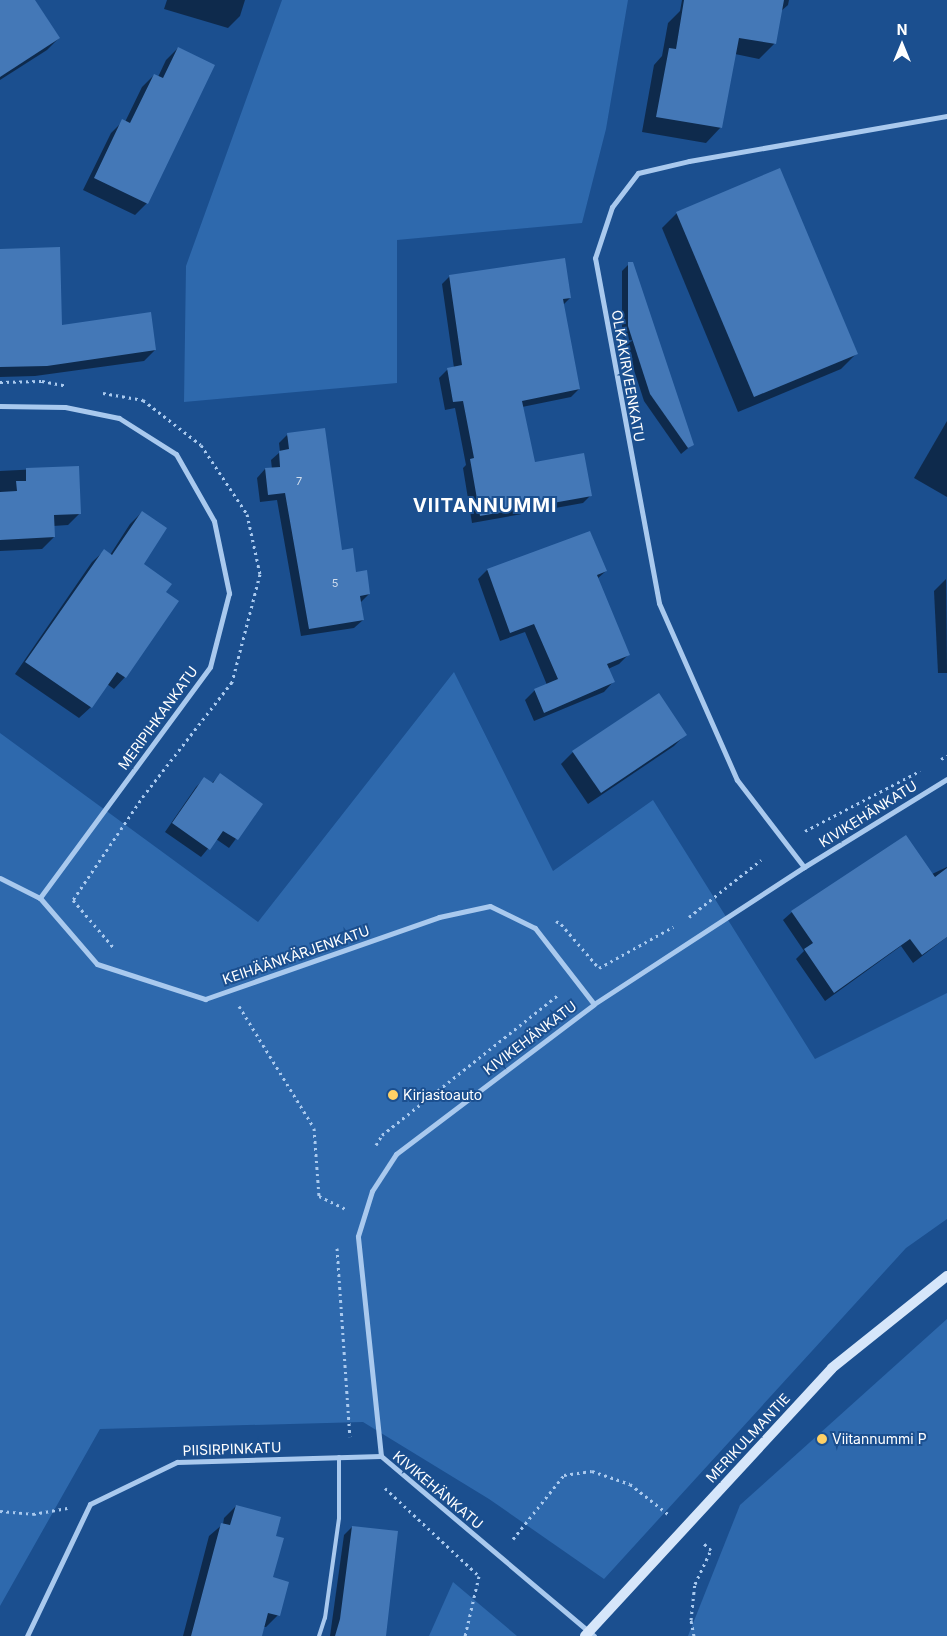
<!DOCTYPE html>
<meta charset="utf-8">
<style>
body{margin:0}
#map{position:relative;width:947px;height:1636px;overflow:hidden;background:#1b4f8f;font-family:Inter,sans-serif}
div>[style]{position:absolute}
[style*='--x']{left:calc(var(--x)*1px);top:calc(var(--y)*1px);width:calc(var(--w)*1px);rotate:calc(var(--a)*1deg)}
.green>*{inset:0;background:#2e69ad}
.shadow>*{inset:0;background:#0007}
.building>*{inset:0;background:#4478b7}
.path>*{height:3px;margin-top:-1.5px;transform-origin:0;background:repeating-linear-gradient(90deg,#a9c9ee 0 2.5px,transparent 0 6.5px)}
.lane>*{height:4px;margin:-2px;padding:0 2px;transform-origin:2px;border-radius:2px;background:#a9c9ee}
.street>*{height:5px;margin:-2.5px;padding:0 2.5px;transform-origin:2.5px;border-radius:2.5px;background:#a9c9ee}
.secondary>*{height:10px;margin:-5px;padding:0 5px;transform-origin:5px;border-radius:5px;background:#d6e6fa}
.dots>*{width:14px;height:14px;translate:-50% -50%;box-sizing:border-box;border:2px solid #1b4f8f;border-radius:50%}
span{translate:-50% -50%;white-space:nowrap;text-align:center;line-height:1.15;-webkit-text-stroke:4px #1b4f8f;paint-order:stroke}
.number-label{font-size:11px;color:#d0dded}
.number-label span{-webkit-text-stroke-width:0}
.street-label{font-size:14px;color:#fff}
.poi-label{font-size:14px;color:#fff}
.left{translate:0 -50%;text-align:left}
.district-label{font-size:19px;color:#fff;font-weight:700;letter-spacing:1px}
.north{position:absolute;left:877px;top:20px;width:50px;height:50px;-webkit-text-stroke:4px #1b4f8f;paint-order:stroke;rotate:0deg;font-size:14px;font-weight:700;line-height:20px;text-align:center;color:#fff}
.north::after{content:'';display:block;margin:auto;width:18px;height:22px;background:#fff;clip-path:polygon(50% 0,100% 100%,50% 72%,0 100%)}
</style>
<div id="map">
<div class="green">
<div style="clip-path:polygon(282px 0,628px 0,606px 129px,582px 223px,397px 240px,397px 383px,184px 402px,186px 266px)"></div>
<div style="clip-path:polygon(454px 672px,553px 871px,653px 800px,815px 1059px,947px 993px,947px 1219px,906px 1248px,604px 1579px,489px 1499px,363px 1422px,100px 1429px,0 1606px,0 733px,258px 922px)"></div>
<div style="clip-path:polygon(947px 1319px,947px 1636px,688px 1636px,740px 1505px)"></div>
<div style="clip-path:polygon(453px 1582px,517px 1636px,429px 1636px)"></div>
</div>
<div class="shadow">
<div style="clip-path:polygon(0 0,34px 0,59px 38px,47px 50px,0 80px)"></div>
<div style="clip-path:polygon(167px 0,245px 0,240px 16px,228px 28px,164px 9px)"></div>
<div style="clip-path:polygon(682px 0,789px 0,788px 5px,780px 12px,775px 43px,759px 59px,735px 54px,721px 127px,706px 143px,642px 132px,654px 65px,662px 56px,668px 23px,680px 11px)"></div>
<div style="clip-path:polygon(178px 48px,147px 203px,135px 215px,83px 190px,111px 133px,123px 121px,125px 122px,142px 87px,154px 75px,158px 77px,166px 60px)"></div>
<div style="clip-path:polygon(677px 213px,856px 354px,841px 369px,738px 412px,662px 228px)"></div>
<div style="clip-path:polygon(0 250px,61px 326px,155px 350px,144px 361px,35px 376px,0 377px)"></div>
<div style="clip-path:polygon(629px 264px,693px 444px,681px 454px,644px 401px,622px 333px,622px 271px)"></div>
<div style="clip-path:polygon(450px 276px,570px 298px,563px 305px,579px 389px,571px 397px,522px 407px,534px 464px,591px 495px,583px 503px,472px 523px,463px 468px,466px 465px,455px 408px,445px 410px,439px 378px,447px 370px,454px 368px,442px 284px)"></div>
<div style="clip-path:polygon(947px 421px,947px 497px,914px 478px)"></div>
<div style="clip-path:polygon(287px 435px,341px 551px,369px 594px,361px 602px,363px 620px,354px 628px,301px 636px,277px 500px,260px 502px,257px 478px,265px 469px,272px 469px,271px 460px,280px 452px,279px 443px)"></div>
<div style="clip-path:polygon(78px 467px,80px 513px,68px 525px,53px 526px,54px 537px,42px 549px,0 551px,0 471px)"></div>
<div style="clip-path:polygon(142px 512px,142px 564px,164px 593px,125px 677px,114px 689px,107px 684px,91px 707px,79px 718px,15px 674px,92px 562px,104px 551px,110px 555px,130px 524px)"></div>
<div style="clip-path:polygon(590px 532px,606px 571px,597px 579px,629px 654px,619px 664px,608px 669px,613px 682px,604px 692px,534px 721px,525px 700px,535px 690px,547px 685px,525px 632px,500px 641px,478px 579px,487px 570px)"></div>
<div style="clip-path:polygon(946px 579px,947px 673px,938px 673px,934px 591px)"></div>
<div style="clip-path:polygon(686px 734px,674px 746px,588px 804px,561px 764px,573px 752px)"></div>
<div style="clip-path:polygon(220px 775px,262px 804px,229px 848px,216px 839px,201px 857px,165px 832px,196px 787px,204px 779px,211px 784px)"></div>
<div style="clip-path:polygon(947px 867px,947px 937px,913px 963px,901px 946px,825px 1001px,796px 959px,804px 951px,783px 920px,792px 912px,932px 874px)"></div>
<div style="clip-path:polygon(236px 1506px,275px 1536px,271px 1578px,278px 1615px,266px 1627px,264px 1627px,261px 1636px,183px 1636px,209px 1536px,223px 1524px,224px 1518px)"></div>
<div style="clip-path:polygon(352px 1527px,382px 1636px,330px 1636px,344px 1535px)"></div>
</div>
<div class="building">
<div style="clip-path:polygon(0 0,35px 0,60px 38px,0 77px)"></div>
<div style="clip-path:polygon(684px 0,784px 0,776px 44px,739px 38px,722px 128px,656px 117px,669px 48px,676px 49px)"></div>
<div style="clip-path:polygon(178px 47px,215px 65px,148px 204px,94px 178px,122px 119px,130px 123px,154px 74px,163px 78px)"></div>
<div style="clip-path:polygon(780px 168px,858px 354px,754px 397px,676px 212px)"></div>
<div style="clip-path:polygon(60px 247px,62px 325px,151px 312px,156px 350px,47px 366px,0 367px,0 249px)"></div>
<div style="clip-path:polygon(565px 258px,571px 298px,563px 299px,580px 389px,522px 401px,535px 462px,584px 453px,592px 496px,480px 516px,470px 459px,474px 458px,463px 401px,453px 402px,447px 368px,462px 365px,449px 275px)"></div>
<div style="clip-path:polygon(628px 262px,633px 262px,694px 445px,688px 448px,650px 394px,628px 326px)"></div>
<div style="clip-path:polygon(325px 428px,342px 550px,353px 548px,356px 572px,367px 570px,370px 594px,360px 596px,364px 620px,309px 629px,285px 493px,268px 495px,265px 468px,280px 467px,279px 451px,289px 449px,287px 433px)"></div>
<div style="clip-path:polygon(79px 466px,81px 514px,54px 515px,55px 537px,0 540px,0 492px,17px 491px,16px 481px,26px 481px,26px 468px)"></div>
<div style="clip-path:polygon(142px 511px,167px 528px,144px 564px,172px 584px,166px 592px,179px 601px,126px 678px,117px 672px,92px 708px,25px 662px,104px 549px,112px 555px)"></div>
<div style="clip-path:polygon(590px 531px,607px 571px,597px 575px,630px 655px,607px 664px,615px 682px,544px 713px,534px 689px,558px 679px,534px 624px,510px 633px,487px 569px)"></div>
<div style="clip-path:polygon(659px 693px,687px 735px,601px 793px,572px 751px)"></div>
<div style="clip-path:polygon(220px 773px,263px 804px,238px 840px,223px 831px,210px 850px,172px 823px,204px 777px,213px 783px)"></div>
<div style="clip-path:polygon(906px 835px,935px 877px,947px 868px,947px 937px,922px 955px,910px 939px,834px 993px,804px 949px,813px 943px,791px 911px)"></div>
<div style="clip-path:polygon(236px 1505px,281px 1517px,276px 1536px,284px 1538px,273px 1577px,289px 1582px,280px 1616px,268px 1613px,262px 1636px,191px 1636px,221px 1523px,230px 1525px)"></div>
<div style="clip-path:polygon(352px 1526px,398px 1531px,386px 1636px,335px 1636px,340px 1619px)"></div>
</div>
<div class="path">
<div style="--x:0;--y:382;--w:42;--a:-1.4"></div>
<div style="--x:42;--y:381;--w:25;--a:11"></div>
<div style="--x:103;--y:393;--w:41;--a:9.9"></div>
<div style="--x:143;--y:400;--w:73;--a:37.8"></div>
<div style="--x:201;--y:445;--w:83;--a:56.3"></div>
<div style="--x:247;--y:514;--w:61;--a:77.8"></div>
<div style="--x:260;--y:574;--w:112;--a:104.5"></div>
<div style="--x:232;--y:682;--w:143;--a:127.9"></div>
<div style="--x:144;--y:795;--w:127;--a:124.1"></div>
<div style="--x:73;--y:900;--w:63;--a:49.5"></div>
<div style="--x:941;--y:759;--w:7;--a:-27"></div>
<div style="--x:805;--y:831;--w:130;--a:-27.6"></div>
<div style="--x:689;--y:917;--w:92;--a:-38.4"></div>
<div style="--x:556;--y:921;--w:6;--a:31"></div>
<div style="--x:561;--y:924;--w:58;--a:49.2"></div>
<div style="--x:599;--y:968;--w:85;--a:-29"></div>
<div style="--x:239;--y:1006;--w:143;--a:58.4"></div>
<div style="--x:314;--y:1128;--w:68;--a:85.8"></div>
<div style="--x:319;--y:1196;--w:30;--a:26"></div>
<div style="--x:376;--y:1145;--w:12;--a:-59"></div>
<div style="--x:382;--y:1135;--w:225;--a:-38.5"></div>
<div style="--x:337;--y:1248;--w:189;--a:86.1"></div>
<div style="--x:385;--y:1488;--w:129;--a:43.1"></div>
<div style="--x:479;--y:1576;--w:62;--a:103.1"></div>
<div style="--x:0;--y:1511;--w:33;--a:5"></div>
<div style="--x:33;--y:1514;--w:35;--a:-10"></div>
<div style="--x:513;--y:1539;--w:82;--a:-51.4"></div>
<div style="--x:564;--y:1475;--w:28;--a:-8"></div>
<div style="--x:592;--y:1471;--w:40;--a:18.9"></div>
<div style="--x:630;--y:1484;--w:48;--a:38.3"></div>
<div style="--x:694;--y:1636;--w:16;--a:-101"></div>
<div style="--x:691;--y:1620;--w:36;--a:-84"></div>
<div style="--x:695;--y:1584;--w:38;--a:-65"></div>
<div style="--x:711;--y:1550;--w:12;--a:-138"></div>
</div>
<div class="lane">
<div style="--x:319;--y:1636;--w:19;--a:-72"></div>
<div style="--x:325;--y:1618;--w:101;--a:-82"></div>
<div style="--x:339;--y:1518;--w:61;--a:-90"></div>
</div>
<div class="street">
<div style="--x:0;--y:406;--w:65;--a:0.9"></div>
<div style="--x:65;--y:407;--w:55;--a:11.5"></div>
<div style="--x:119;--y:418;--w:67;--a:32.3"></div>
<div style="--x:176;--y:454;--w:77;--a:60.4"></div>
<div style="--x:214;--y:521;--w:74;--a:78.2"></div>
<div style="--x:229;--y:593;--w:76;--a:104.4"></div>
<div style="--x:210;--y:667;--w:287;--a:126.4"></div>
<div style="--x:804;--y:867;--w:110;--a:-127.6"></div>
<div style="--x:737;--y:780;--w:193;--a:-113.8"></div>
<div style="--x:659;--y:603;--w:351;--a:-100.5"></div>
<div style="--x:595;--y:258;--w:54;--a:-71.6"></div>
<div style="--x:612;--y:207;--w:43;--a:-52.6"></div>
<div style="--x:638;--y:173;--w:52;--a:-13.2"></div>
<div style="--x:689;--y:161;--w:262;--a:-9.9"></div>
<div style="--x:0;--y:878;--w:45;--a:26.6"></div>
<div style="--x:40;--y:898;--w:87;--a:49.2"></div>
<div style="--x:97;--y:964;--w:114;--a:18"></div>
<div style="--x:205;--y:999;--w:248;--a:-19.3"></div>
<div style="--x:439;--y:917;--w:52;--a:-12.2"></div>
<div style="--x:490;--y:906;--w:50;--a:26.1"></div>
<div style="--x:535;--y:928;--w:96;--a:52.2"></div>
<div style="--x:27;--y:1636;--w:146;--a:-64.5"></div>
<div style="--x:90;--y:1504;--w:97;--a:-25.8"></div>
<div style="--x:177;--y:1462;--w:204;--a:-1.7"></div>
<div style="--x:594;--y:1636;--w:279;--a:-139.8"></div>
<div style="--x:381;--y:1456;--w:221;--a:-96"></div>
<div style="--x:358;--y:1236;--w:47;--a:-72.7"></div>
<div style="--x:372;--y:1191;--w:44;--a:-57"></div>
<div style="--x:396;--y:1154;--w:248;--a:-37.1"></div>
<div style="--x:594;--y:1004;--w:251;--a:-33.1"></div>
<div style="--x:804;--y:867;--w:168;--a:-31.6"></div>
</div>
<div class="secondary">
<div style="--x:585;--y:1636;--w:364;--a:-47.3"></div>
<div style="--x:832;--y:1368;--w:147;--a:-38.7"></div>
</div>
<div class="dots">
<div style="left:393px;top:1095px;background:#ffd166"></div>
<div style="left:822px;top:1439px;background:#ffd166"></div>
</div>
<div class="number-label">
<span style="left:299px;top:481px">7</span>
<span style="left:335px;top:583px">5</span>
</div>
<div class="street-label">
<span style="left:628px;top:376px;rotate:80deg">OLKAKIRVEENKATU</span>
<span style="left:158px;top:718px;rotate:-54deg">MERIPIHKANKATU</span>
<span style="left:868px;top:814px;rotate:-32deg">KIVIKEHÄNKATU</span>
<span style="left:296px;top:955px;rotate:-19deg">KEIHÄÄNKÄRJENKATU</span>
<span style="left:530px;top:1038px;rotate:-37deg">KIVIKEHÄNKATU</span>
<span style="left:748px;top:1438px;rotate:-47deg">MERIKULMANTIE</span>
<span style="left:232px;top:1449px;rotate:-2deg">PIISIRPINKATU</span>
<span style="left:438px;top:1490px;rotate:40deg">KIVIKEHÄNKATU</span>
</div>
<div class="poi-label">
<span class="left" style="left:403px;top:1095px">Kirjastoauto</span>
<span class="left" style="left:832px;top:1439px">Viitannummi P</span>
</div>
<div class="district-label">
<span style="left:485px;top:506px">VIITANNUMMI</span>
</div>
<div class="north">N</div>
</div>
